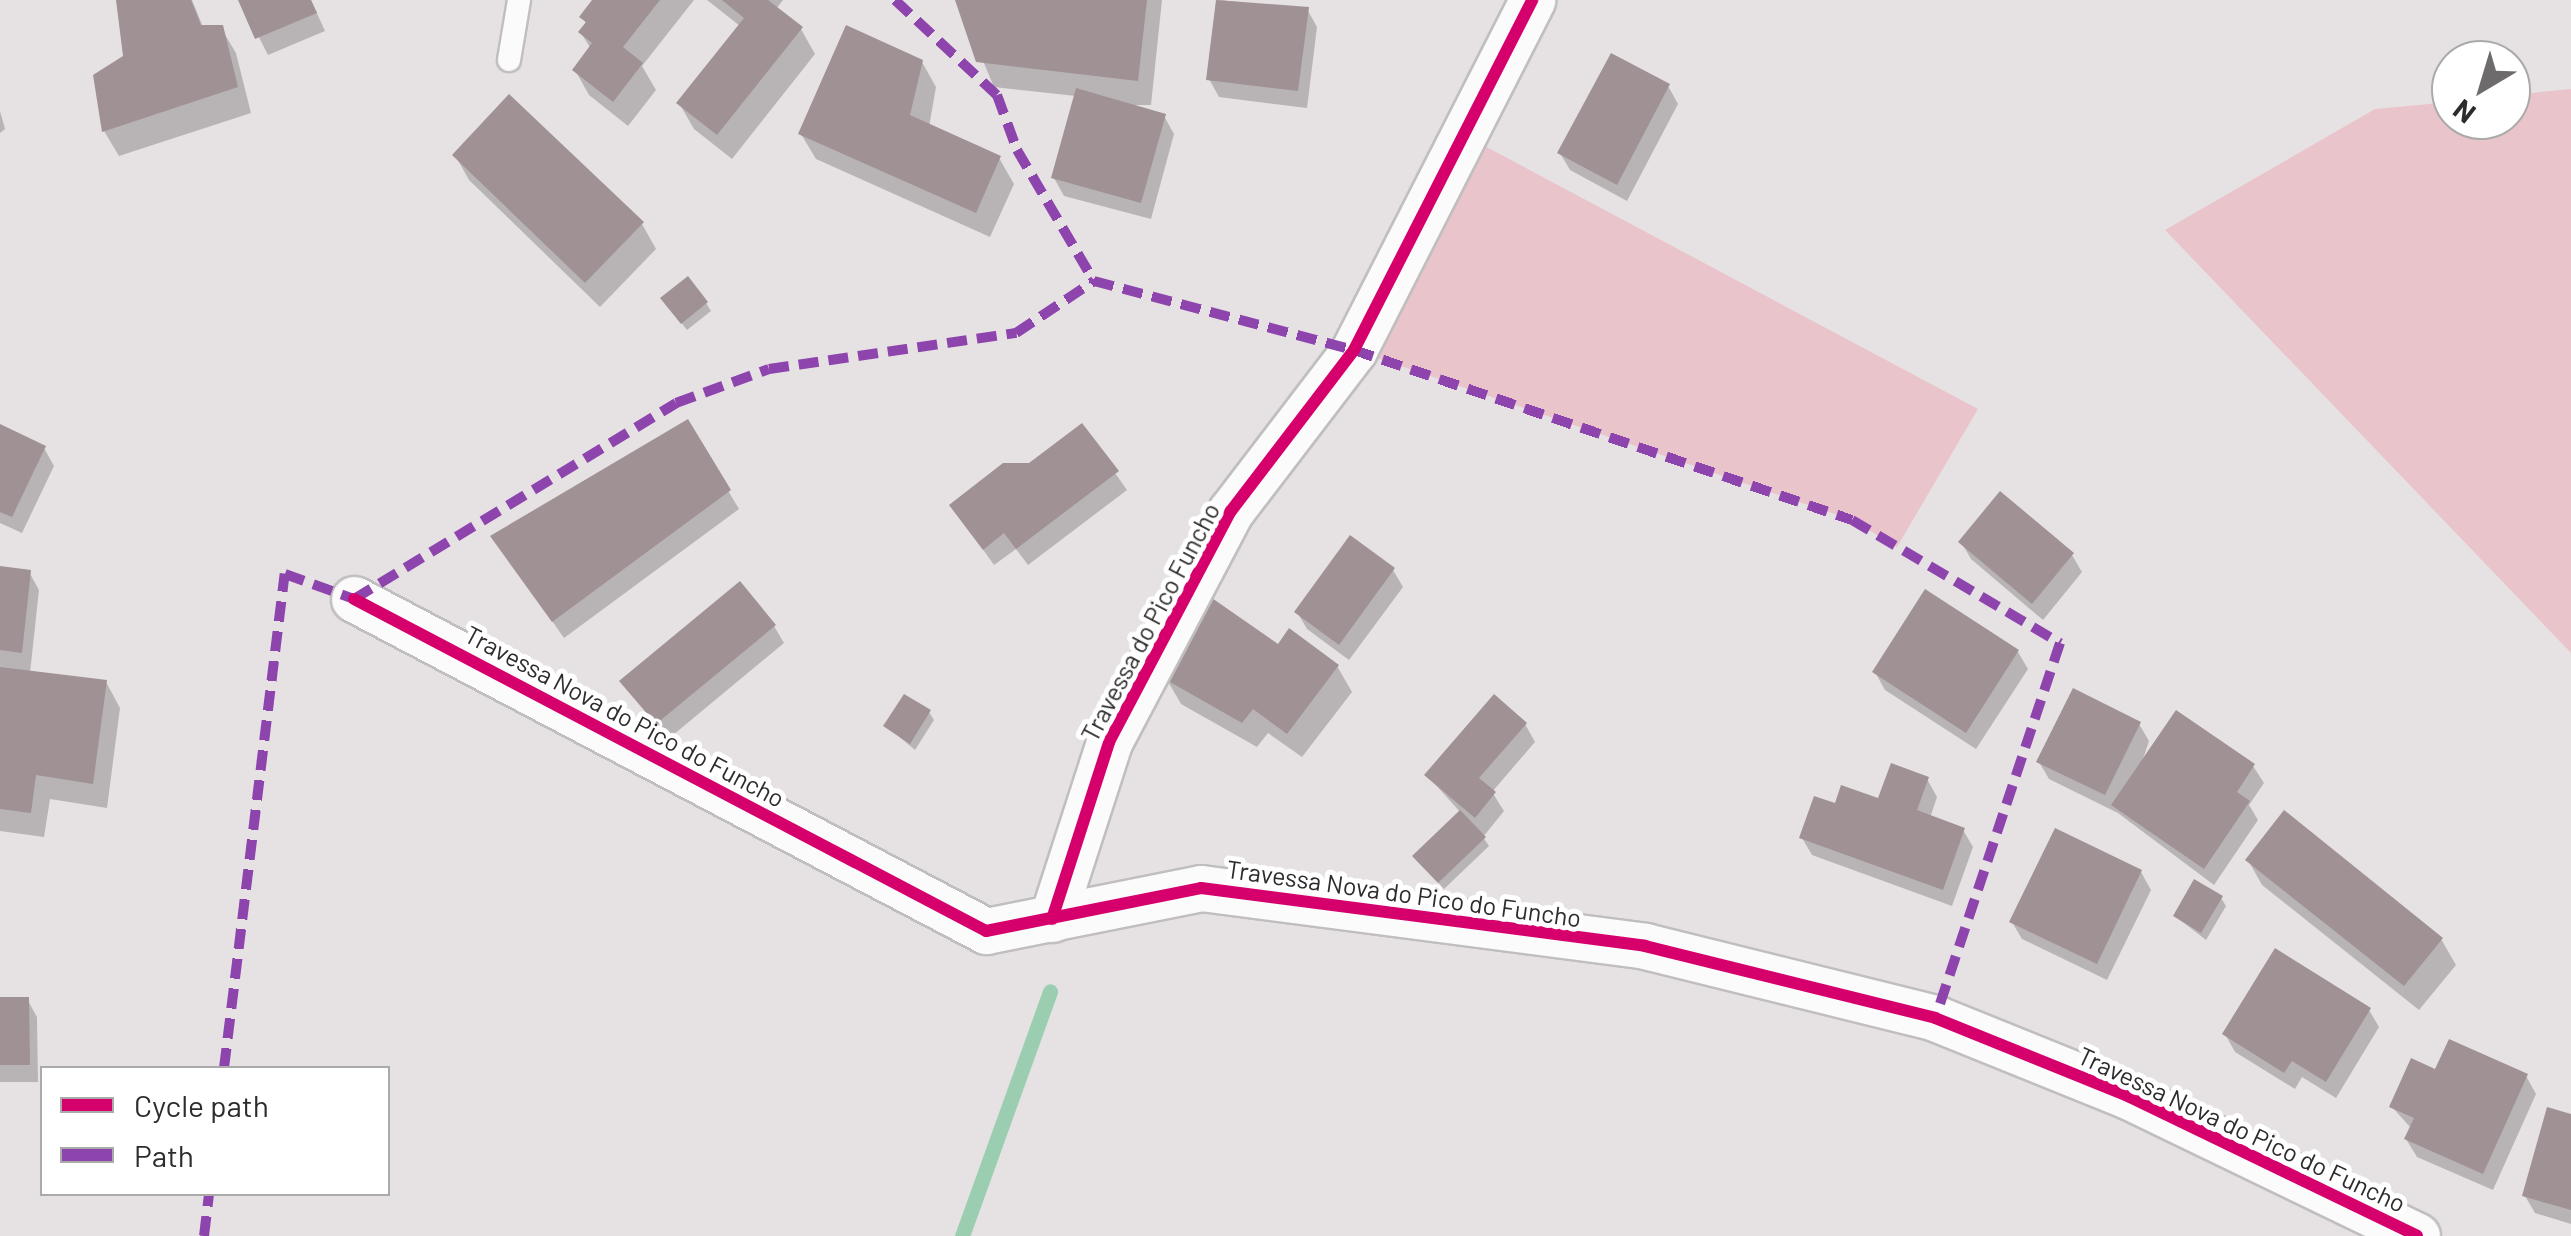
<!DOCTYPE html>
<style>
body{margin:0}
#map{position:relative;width:2571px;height:1236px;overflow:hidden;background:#e6e2e3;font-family:Barlow,sans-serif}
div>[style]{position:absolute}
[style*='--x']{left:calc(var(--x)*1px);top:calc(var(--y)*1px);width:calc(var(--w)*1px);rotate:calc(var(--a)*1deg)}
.green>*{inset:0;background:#eac4cb}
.shadow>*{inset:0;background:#0003}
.stream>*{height:15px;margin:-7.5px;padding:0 7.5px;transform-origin:7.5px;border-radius:7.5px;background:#9bceb0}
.building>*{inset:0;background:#a09194}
.roads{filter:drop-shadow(2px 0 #c1bebf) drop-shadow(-2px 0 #c1bebf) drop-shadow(0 2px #c1bebf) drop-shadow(0 -2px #c1bebf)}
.lane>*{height:22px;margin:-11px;padding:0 11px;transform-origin:11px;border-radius:11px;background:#fbfbfb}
.street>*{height:45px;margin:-22.5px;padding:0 22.5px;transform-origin:22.5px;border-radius:22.5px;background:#fbfbfb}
.quiet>*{height:10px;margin-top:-5px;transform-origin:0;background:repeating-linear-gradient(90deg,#8e44ad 0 20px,transparent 0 30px)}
.cycleway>*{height:12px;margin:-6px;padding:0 6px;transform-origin:6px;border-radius:6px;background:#d6006c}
span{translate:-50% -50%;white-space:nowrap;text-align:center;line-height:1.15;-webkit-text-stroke:10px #fff;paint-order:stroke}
.street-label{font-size:25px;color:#2e2b2c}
.legend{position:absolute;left:40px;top:1066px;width:350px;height:130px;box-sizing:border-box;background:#fff;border:2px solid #abaaab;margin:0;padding:12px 18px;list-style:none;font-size:30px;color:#2e2b2c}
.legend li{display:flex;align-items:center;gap:20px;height:50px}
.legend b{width:50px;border:2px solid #abaaab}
.north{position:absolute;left:2431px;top:40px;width:100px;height:100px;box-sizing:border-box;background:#fff;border:2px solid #abaaab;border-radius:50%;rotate:218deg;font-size:28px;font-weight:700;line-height:40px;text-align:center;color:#2e2b2c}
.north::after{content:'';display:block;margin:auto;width:35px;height:45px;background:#6e6b6c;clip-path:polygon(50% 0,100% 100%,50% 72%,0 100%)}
</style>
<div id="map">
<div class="green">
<div style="clip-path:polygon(2571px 89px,2571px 653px,2165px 230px,2375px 109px,2451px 102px,2451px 120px,2511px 120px,2511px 95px)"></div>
<div style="clip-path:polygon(1464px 135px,1978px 409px,1897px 547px,1852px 520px,1354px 350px)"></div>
</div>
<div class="shadow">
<div style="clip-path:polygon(118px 0,192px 0,203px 27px,221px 28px,236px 53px,251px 113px,119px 156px,104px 131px,126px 58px)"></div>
<div style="clip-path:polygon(240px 0,311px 0,325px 31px,268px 55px)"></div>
<div style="clip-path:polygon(596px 0,694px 0,642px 66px,656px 90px,628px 126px,589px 95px,575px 70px,591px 49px,581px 33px,587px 25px,582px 17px)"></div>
<div style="clip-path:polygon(707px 0,783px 0,776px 9px,801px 29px,815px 54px,732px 159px,694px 129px,679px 103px,740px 26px)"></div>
<div style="clip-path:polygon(957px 0,1162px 0,1151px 105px,1126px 105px,1164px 116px,1174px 134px,1151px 219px,1064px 196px,1054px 178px,1076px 96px,994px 87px)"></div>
<div style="clip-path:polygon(1219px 0,1307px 9px,1317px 27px,1307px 108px,1219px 97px,1209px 79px)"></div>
<div style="clip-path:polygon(922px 62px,936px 87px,929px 127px,999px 158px,1014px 184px,990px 237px,816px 159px,801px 134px)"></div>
<div style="clip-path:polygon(1668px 86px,1678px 104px,1627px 201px,1570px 170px,1560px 153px)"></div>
<div style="clip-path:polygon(0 111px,5px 129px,0 133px)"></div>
<div style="clip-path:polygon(455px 155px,642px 224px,656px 249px,600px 307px,469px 180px)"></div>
<div style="clip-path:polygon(706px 303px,711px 311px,687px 330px,668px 306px)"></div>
<div style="clip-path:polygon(687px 422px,739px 509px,564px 638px,493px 537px)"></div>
<div style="clip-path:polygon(1082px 426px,1127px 490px,1028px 565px,1016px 549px,994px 565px,952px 506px,1030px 465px)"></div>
<div style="clip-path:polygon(0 427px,44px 448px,54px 466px,22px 533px,0 523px)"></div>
<div style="clip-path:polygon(1961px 542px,2072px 555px,2082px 572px,2043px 620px,1971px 559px)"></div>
<div style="clip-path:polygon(0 569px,29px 572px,39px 590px,30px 673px,106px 682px,120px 708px,107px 808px,50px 799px,44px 837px,0 831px)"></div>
<div style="clip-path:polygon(1393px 570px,1403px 587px,1349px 660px,1307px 629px,1297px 612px)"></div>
<div style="clip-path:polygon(774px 626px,784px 643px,667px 740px,623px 682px)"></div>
<div style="clip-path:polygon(1278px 647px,1337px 666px,1352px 692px,1302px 757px,1268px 733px,1257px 747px,1181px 704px,1166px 678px)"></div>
<div style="clip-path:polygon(2018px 652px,2028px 669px,1976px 749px,1885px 690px,1875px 672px)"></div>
<div style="clip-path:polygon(929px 712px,934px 720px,915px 750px,886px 726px)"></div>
<div style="clip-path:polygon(1525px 724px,1535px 742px,1492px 792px,1504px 811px,1483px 837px,1489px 846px,1444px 889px,1415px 856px,1461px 813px,1427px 775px)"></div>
<div style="clip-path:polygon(2139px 724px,2149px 741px,2141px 765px,2253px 766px,2264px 783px,2249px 805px,2258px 820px,2214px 885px,2118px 813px,2049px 779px,2039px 762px)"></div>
<div style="clip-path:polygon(1927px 779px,1937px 797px,1930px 818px,1963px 830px,1973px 847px,1952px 906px,1812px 855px,1802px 838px,1836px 806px,1880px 801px)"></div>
<div style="clip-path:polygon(2248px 860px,2441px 939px,2456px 965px,2419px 1010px,2262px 885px)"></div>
<div style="clip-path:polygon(2141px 872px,2151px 890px,2107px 980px,2022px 939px,2012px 922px)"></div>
<div style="clip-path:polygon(2221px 898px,2226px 906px,2206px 940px,2175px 916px)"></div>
<div style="clip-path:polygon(27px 999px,37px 1017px,38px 1082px,0 1082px,0 1000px)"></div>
<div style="clip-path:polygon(2369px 1010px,2379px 1027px,2336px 1098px,2302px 1077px,2295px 1089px,2235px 1052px,2225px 1034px)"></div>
<div style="clip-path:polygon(2436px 1072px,2526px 1076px,2536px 1094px,2493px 1190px,2417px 1157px,2406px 1139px,2411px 1128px,2392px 1107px)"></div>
<div style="clip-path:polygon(2571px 1116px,2571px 1224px,2535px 1213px,2525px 1196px)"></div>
</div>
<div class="stream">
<div style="--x:962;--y:1236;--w:260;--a:-70.2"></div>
</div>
<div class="building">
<div style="clip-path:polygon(116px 0,191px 0,201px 25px,223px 25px,238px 87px,102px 132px,93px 75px,123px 56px)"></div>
<div style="clip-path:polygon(238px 0,311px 0,317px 13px,255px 39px)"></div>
<div style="clip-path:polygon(592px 0,660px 0,623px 47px,643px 63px,613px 102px,572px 70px,592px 43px,578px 32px,586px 22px,579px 17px)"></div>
<div style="clip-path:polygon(722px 0,768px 0,803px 27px,717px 135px,676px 103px,744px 18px)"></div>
<div style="clip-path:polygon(955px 0,1147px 0,1138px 81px,976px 62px)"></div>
<div style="clip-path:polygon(1216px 0,1309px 7px,1298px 91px,1206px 80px)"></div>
<div style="clip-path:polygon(846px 25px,923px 60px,910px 115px,1001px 156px,976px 213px,798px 134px)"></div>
<div style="clip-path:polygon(1611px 53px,1670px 84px,1617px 185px,1557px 153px)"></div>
<div style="clip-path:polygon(1076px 88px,1166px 114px,1141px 203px,1051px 178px)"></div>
<div style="clip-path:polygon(509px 94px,644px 222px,585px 283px,452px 155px)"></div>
<div style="clip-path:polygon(688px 276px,708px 302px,681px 324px,660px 298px)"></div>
<div style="clip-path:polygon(688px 419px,731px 490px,552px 622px,490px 536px)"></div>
<div style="clip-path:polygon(1082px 423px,1119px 471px,1016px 549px,1004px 533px,983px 550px,949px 505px,1003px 463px,1029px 463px)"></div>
<div style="clip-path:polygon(0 424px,46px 446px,12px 517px,0 512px)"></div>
<div style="clip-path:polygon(2000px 491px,2074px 553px,2032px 604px,1958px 542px)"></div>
<div style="clip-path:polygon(1350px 535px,1395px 568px,1339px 645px,1294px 612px)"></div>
<div style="clip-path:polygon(0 566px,31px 570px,22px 653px,0 650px)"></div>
<div style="clip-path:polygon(740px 581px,776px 625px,656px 724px,619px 681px)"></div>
<div style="clip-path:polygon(1925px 589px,2019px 650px,1966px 733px,1872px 672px)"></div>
<div style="clip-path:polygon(1209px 596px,1278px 644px,1289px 628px,1339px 665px,1287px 734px,1253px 709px,1242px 723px,1163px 678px)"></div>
<div style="clip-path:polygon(0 667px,107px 680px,93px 784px,36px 775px,31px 813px,0 809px)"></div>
<div style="clip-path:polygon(2073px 688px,2141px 722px,2105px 795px,2036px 762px)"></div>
<div style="clip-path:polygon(904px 694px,931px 710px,910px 744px,883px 726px)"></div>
<div style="clip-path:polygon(1494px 694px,1527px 723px,1479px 778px,1496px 792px,1475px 818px,1424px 775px)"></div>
<div style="clip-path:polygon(2176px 710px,2255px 764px,2237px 792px,2250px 801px,2204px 869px,2111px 805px)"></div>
<div style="clip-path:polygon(1891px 763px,1929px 777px,1917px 810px,1965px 828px,1943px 890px,1799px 838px,1814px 796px,1835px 803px,1841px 785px,1878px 798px)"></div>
<div style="clip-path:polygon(1460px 810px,1486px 837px,1438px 883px,1412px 856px)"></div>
<div style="clip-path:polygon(2284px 810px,2443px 938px,2404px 986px,2245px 860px)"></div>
<div style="clip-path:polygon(2055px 828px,2142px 870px,2097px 964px,2009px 922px)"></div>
<div style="clip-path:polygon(2194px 879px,2223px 896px,2201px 933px,2173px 916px)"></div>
<div style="clip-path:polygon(2275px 948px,2371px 1008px,2326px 1082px,2292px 1061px,2284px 1073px,2222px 1034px)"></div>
<div style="clip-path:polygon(0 997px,29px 997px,30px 1065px,0 1065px)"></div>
<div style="clip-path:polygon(2449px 1039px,2528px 1074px,2483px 1174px,2404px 1139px,2414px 1118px,2389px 1107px,2411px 1058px,2435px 1069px)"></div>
<div style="clip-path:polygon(2547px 1107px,2571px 1114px,2571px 1210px,2522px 1196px)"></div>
</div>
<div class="roads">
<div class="lane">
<div style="--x:509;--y:60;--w:61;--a:-80.5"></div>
</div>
<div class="street">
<div style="--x:354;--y:599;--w:714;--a:27.71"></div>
<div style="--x:986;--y:931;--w:219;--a:-11.3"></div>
<div style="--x:1201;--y:888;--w:448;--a:7.4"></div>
<div style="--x:1645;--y:946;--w:299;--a:13.9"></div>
<div style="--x:1935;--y:1018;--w:208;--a:22"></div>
<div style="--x:2128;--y:1096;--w:321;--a:25.8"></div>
<div style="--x:1052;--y:919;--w:186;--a:-72.1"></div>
<div style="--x:1109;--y:742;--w:261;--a:-62.2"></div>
<div style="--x:1231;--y:511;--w:203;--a:-52.6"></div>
<div style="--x:1354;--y:350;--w:393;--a:-63"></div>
</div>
</div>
<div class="quiet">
<div style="--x:895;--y:0;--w:139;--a:43"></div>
<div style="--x:997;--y:95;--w:59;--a:70"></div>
<div style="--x:1017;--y:150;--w:152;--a:59.6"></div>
<div style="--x:224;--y:1068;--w:498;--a:-83"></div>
<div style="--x:285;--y:574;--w:73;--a:19.9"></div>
<div style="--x:354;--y:599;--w:377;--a:-31.3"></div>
<div style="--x:676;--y:403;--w:99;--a:-20.1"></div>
<div style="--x:769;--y:369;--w:250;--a:-8.3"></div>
<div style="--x:1016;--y:333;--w:94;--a:-33.7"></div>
<div style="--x:1094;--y:281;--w:269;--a:14.9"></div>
<div style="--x:1354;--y:350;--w:526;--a:18.85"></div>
<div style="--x:1852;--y:520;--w:242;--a:30.6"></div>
<div style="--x:2060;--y:643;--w:395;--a:108.4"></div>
<div style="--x:204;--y:1236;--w:42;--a:-83.2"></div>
</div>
<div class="cycleway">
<div style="--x:354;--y:599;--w:714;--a:27.71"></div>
<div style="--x:986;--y:931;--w:219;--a:-11.3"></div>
<div style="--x:1201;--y:888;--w:448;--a:7.4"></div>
<div style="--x:1645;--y:946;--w:299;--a:13.9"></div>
<div style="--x:1935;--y:1018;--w:208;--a:22"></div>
<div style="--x:2128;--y:1096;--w:321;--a:25.8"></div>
<div style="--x:1052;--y:919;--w:186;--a:-72.1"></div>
<div style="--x:1109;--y:742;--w:261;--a:-62.2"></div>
<div style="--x:1231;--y:511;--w:203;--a:-52.6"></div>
<div style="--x:1354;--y:350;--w:393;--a:-63"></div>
</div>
<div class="street-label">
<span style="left:1150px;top:622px;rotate:-62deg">Travessa do Pico Funcho</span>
<span style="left:625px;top:716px;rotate:28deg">Travessa Nova do Pico do Funcho</span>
<span style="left:1404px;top:893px;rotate:8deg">Travessa Nova do Pico do Funcho</span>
<span style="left:2242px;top:1129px;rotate:25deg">Travessa Nova do Pico do Funcho</span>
</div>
<ul class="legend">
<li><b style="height:12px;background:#d6006c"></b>Cycle path</li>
<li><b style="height:12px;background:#8e44ad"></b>Path</li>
</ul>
<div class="north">N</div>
</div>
